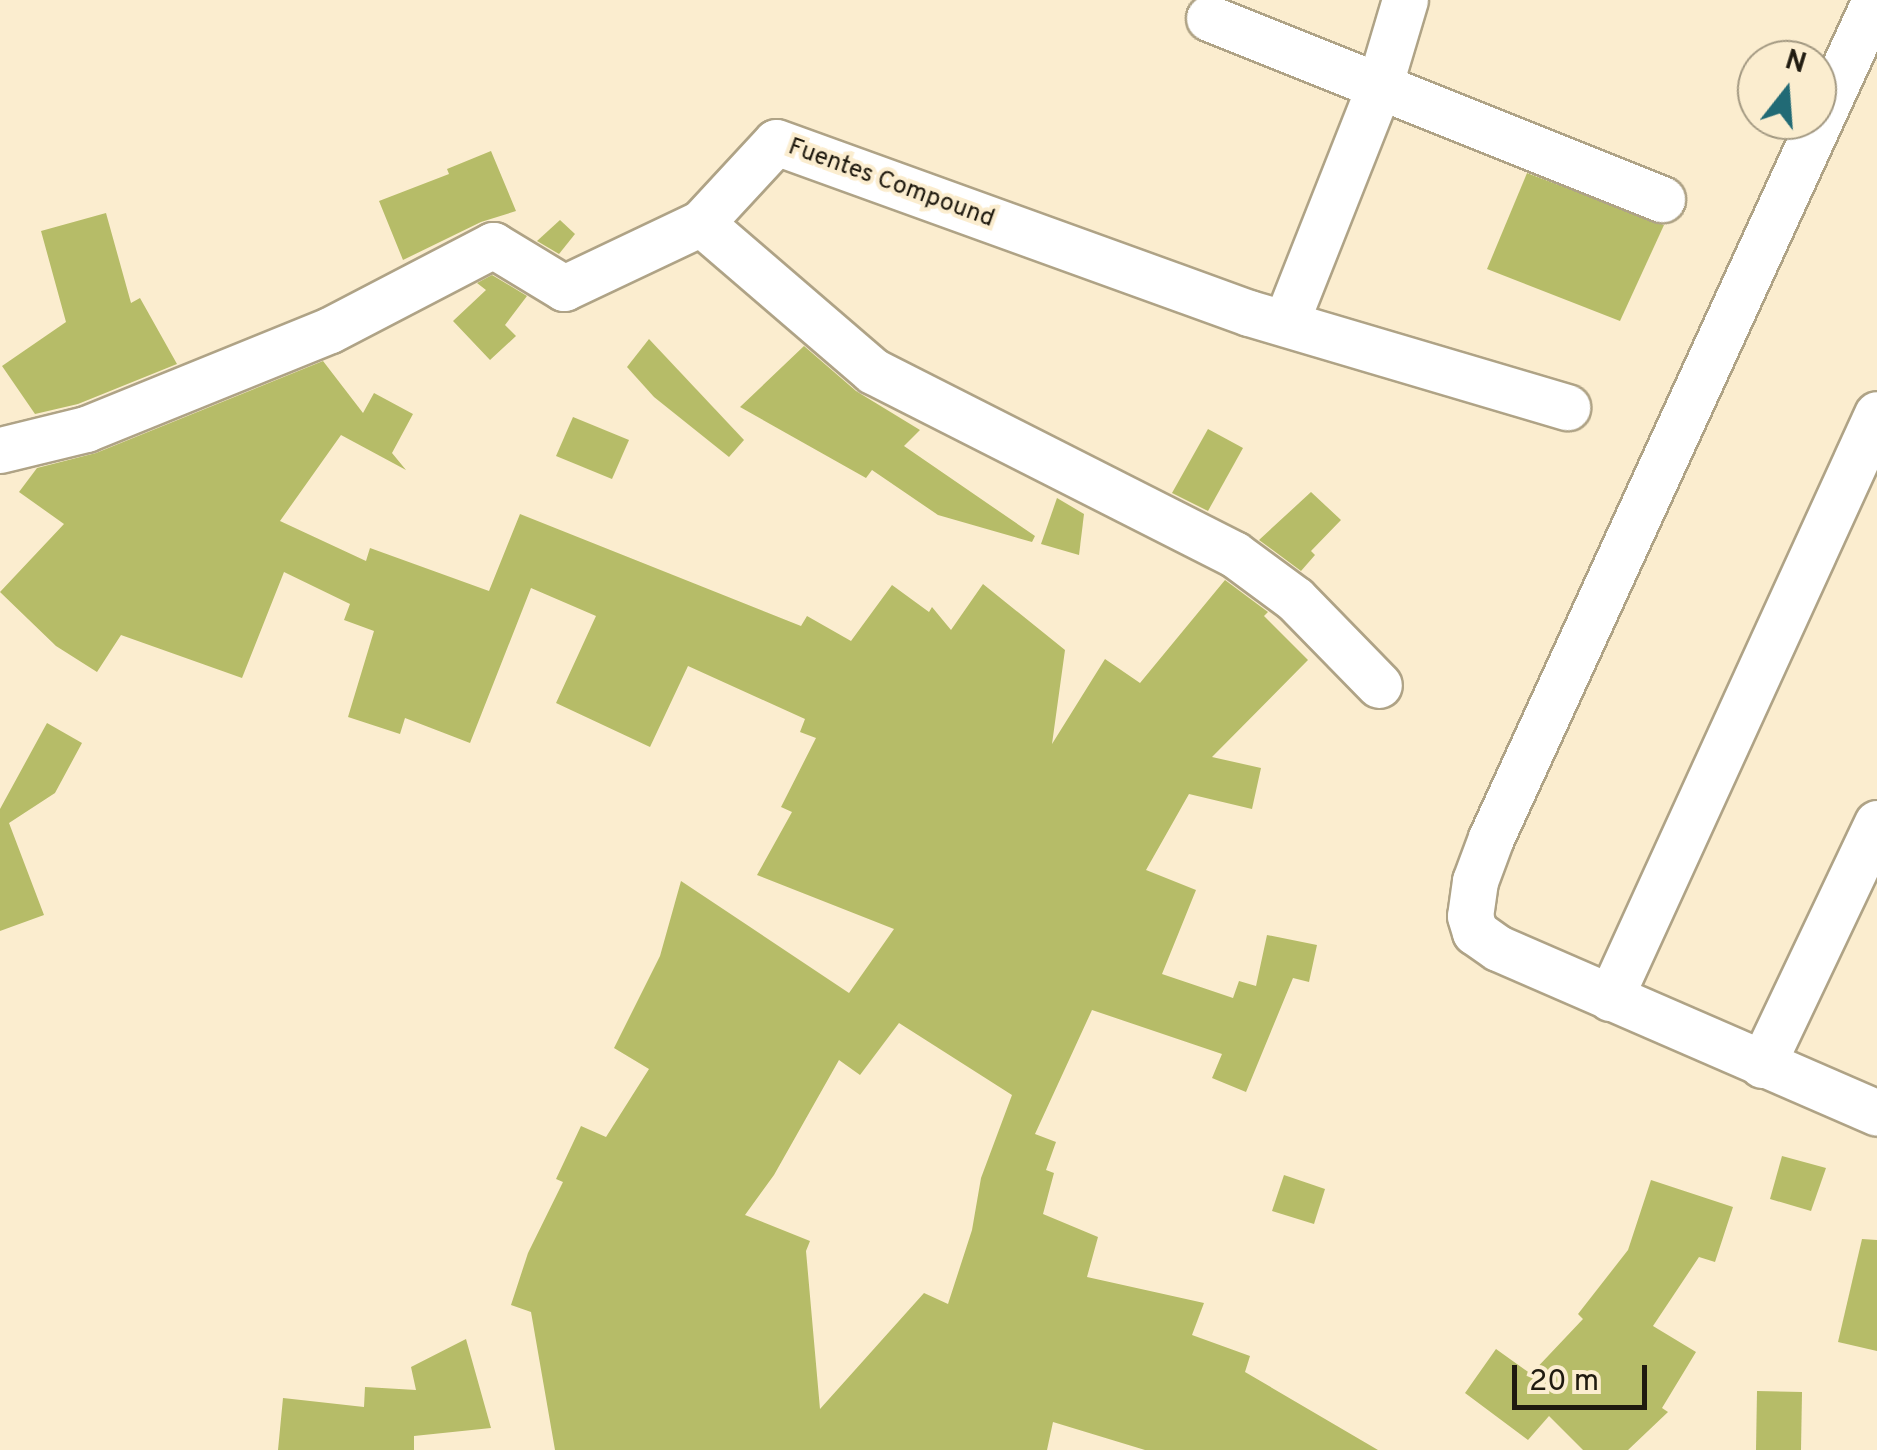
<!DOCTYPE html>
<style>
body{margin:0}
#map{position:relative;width:1877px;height:1450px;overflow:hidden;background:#fbedcf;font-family:Overpass,sans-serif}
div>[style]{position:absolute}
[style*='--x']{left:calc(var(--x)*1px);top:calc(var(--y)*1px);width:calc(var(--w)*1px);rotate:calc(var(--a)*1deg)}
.building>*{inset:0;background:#b6bc68}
.roads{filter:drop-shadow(2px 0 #afa386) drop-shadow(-2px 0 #afa386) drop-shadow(0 2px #afa386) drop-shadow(0 -2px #afa386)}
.street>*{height:45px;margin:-22.5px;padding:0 22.5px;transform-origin:22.5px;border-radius:22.5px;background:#fff}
span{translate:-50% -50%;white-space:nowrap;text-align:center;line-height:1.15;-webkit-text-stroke:8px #fbedcf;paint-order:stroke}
.street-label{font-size:25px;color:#1f1a0f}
.north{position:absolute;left:1737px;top:40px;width:100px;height:100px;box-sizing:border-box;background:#fbedcf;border:2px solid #a39982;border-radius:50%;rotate:17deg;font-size:28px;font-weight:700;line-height:40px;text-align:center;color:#1f1a0f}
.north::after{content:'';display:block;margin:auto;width:35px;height:45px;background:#216a75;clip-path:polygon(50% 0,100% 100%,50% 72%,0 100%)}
.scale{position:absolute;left:1512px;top:1365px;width:135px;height:45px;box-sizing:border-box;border:5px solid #1f1a0f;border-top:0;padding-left:12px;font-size:30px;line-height:35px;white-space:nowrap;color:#1f1a0f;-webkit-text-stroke:8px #fbedcf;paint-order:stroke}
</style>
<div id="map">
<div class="building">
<div style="clip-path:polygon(491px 151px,516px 211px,481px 222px,403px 260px,379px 201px,449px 174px,447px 169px)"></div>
<div style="clip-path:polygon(1527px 173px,1664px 225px,1620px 321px,1487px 269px)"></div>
<div style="clip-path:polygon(106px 213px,131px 303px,140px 298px,177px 364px,78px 404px,35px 414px,2px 366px,66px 322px,41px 231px)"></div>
<div style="clip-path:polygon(560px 220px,575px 234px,559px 254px,537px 241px)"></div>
<div style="clip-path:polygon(492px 275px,527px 296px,505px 325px,516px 336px,490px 360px,453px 321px,486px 290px,477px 283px)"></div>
<div style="clip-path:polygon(649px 339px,744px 440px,729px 457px,654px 397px,627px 367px)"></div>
<div style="clip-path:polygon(804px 346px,856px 391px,920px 430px,904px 446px,1035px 536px,1032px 542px,938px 515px,872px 470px,866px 478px,740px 407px)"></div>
<div style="clip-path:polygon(evenodd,323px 361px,363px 413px,374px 393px,413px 414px,392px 453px,406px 470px,341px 435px,280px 521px,366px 561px,370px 548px,489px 591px,520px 514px,801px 626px,807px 616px,851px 641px,892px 585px,929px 612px,932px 607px,951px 630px,983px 584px,1065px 650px,1052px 744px,1105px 659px,1140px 683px,1225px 580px,1268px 612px,1264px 616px,1308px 660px,1212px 757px,1261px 768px,1252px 809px,1189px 794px,1146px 870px,1196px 890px,1162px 974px,1233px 998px,1239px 981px,1256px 986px,1267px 935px,1317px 945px,1309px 982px,1293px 978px,1246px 1092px,1212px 1078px,1222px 1054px,1092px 1010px,1035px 1134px,1056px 1142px,1046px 1170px,1054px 1173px,1043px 1214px,1098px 1237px,1087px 1277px,1204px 1303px,1192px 1335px,1250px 1356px,1245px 1372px,1378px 1450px,1145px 1450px,1053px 1422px,1047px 1450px,555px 1450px,531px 1312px,511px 1305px,528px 1253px,563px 1182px,556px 1179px,581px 1126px,606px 1137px,649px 1069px,614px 1048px,660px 956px,681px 881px,849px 993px,894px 929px,757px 875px,792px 812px,781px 807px,816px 738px,800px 732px,805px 719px,688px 666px,650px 747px,556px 703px,596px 616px,531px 588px,470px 743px,405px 718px,400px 734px,348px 717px,374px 631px,344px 620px,350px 604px,284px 572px,242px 678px,121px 635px,97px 672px,56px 646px,0 592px,64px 524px,19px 492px,37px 468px,96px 453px,323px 361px,899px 1023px,1012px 1095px,981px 1178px,972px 1230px,948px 1304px,924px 1293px,820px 1409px,806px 1251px,810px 1241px,745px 1215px,774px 1175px,839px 1060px,860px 1075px,899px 1023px)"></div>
<div style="clip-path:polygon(573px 417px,629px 440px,612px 479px,556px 456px)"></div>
<div style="clip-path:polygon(1208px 429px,1243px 448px,1208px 511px,1172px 493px)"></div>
<div style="clip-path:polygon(1311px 492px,1341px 520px,1311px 551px,1315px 555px,1301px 571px,1259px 540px)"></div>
<div style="clip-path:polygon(1057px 498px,1084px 514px,1079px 555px,1041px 544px)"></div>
<div style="clip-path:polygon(47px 723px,82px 743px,55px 793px,9px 823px,44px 915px,0 931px,0 809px)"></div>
<div style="clip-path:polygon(1782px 1156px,1826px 1168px,1811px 1211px,1770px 1199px)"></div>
<div style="clip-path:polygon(1284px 1175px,1325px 1189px,1314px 1224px,1272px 1211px)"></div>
<div style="clip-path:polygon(1651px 1180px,1733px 1207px,1715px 1262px,1699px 1257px,1653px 1326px,1696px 1352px,1662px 1408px,1668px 1412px,1628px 1450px,1583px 1450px,1549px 1416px,1528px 1440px,1465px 1393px,1496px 1349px,1531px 1374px,1583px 1319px,1578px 1314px,1628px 1250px)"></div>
<div style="clip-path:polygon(1862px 1239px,1877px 1240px,1877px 1351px,1838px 1342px)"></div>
<div style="clip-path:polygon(466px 1339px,491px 1428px,414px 1436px,414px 1450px,278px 1450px,283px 1398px,364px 1407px,365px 1387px,416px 1390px,411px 1367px)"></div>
<div style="clip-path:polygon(1757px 1391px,1802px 1392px,1801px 1450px,1756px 1450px)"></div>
</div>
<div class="roads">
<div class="street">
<div style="--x:1875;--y:0;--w:922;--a:114.62"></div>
<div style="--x:1491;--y:838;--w:46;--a:110.4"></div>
<div style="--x:1475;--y:881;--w:35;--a:98"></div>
<div style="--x:1470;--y:916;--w:17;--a:73"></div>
<div style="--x:1475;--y:932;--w:28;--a:35"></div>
<div style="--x:1498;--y:948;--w:413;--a:23.5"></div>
<div style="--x:1209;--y:18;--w:488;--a:21.8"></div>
<div style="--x:701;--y:223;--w:227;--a:40.7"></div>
<div style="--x:873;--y:371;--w:405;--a:26.9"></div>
<div style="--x:1234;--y:554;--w:76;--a:36.4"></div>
<div style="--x:1295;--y:599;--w:120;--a:45.7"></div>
<div style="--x:1286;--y:322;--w:253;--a:-68.4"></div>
<div style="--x:1379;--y:87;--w:91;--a:-73.4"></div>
<div style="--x:0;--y:450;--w:89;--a:-13.7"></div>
<div style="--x:86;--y:429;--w:263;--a:-22.1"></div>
<div style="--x:330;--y:330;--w:184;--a:-27.5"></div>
<div style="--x:493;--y:245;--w:83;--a:31.2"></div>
<div style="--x:564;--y:288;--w:152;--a:-25.4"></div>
<div style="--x:701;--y:223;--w:110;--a:-47.2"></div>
<div style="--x:776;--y:142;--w:503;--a:19.88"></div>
<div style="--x:1249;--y:313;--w:332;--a:16.5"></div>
<div style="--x:1610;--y:998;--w:642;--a:-65.43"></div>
<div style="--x:1762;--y:1065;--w:268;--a:-64.6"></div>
</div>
</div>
<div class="street-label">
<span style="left:891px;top:184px;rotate:20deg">Fuentes Compound</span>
</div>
<div class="north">N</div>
<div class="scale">20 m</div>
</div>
